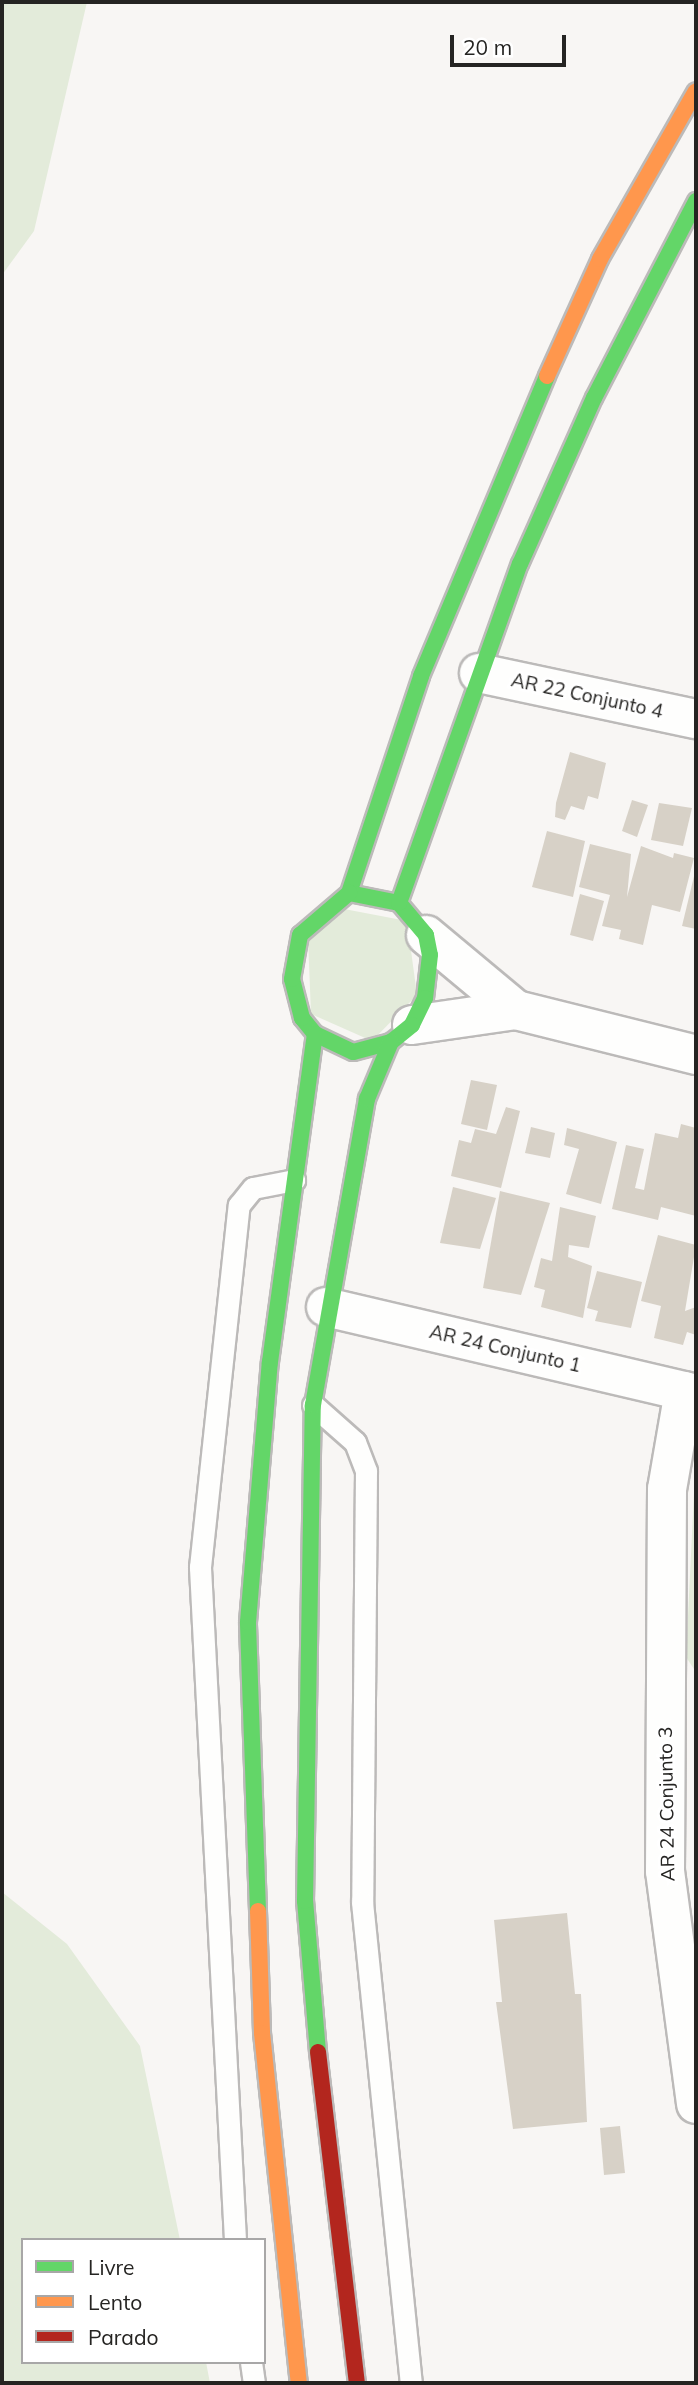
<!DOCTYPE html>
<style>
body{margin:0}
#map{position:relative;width:698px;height:2385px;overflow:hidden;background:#f8f6f4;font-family:Mulish,sans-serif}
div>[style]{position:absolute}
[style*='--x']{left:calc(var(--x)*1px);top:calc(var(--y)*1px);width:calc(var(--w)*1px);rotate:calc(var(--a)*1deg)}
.green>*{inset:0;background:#e3ebda}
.building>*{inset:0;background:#d7d1c7}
.roads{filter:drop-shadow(2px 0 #bcbab9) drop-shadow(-2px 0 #bcbab9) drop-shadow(0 2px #bcbab9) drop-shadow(0 -2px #bcbab9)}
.lane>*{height:21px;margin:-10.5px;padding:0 10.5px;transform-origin:10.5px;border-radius:10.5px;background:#fefefd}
.street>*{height:38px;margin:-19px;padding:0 19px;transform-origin:19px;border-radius:19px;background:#fefefd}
.fast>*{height:16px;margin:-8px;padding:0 8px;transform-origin:8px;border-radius:8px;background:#63d668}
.slow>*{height:16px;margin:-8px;padding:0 8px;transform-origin:8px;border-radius:8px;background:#ff974d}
.jam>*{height:16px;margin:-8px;padding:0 8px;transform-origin:8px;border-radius:8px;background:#b3261e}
span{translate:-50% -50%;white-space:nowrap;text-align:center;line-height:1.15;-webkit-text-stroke:6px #fff;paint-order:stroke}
.street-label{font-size:19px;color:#252422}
.frame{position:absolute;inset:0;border:4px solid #252422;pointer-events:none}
.legend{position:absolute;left:21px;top:2238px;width:245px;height:126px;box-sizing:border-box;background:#fff;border:2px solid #a8a7a7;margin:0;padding:9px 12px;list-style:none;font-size:21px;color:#252422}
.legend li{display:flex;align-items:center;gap:14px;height:35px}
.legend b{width:35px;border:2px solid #a8a7a7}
.scale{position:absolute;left:450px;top:35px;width:116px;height:32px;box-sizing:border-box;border:4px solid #252422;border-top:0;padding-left:9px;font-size:21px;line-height:24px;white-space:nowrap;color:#252422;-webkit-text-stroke:5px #fff;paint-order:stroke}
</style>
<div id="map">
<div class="green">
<div style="clip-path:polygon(2px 2px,87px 2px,34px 231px,2px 275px)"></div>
<div style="clip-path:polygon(339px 908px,407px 921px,417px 995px,372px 1041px,311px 1014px,308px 939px)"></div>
<div style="clip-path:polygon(696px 1452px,696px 1672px,686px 1657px)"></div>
<div style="clip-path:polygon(2px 1892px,67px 1944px,140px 2046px,180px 2240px,23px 2240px,23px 2362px,206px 2362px,210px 2383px,2px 2383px)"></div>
</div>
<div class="building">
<div style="clip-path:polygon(570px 752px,606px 763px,598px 799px,588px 796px,584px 810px,571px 806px,565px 820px,555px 817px,556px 803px)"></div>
<div style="clip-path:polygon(632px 800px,648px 805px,637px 837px,622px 831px)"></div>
<div style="clip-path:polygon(659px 803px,692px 808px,683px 846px,651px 840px)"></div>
<div style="clip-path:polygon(547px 831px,585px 841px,573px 897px,532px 887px)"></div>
<div style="clip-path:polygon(590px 844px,631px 854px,627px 897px,641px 846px,673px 858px,674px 853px,694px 858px,680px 912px,652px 905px,643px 945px,619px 939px,621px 930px,602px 926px,610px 895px,579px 887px)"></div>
<div style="clip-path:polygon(696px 868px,696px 929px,682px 926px)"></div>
<div style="clip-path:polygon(580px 894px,604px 901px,593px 941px,570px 935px)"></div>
<div style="clip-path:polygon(471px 1080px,497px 1085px,487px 1130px,461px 1124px)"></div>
<div style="clip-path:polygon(506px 1107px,520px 1111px,501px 1188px,451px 1176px,459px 1140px,471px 1143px,475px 1129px,496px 1134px)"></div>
<div style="clip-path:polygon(681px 1124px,696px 1128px,696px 1216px,661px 1207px,658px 1220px,612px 1209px,626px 1145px,644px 1149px,635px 1188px,644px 1190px,655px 1133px,678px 1138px)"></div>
<div style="clip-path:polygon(531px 1127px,555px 1133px,550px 1158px,525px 1153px)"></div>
<div style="clip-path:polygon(567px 1128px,617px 1142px,601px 1204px,566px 1194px,579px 1149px,564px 1145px)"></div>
<div style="clip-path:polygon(453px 1187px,496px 1198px,480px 1249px,440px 1243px)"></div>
<div style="clip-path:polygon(500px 1191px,550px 1203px,521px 1295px,483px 1288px)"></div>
<div style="clip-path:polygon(560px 1207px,596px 1216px,589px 1248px,569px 1245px,568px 1257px,592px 1266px,583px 1318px,541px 1307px,545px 1290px,534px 1287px,541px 1258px,552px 1261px)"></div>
<div style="clip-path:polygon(658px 1235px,696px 1245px,685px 1311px,696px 1307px,696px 1335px,687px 1332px,683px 1345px,654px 1338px,661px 1306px,641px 1301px)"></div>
<div style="clip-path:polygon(597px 1271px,642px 1282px,631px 1328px,595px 1321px,598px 1311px,587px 1308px)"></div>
<div style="clip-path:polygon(567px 1913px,575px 1994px,581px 1994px,587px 2122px,513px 2129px,496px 2002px,502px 2002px,494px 1920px)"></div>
<div style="clip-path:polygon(620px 2126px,625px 2173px,604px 2175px,600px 2128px)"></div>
</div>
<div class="roads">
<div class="lane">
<div style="--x:313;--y:1405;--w:56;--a:41.4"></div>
<div style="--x:355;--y:1442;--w:31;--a:69"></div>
<div style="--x:366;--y:1471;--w:431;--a:90.5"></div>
<div style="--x:362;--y:1902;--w:483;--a:84.2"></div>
<div style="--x:235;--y:2240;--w:674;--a:-92.98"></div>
<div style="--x:200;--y:1567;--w:364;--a:-83.9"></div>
<div style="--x:239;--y:1205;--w:22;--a:-51"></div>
<div style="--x:253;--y:1188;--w:42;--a:-11"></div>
<div style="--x:251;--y:2362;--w:21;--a:82"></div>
</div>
<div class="street">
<div style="--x:479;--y:673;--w:222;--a:12"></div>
<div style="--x:426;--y:935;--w:117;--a:39.8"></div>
<div style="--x:516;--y:1010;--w:186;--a:14"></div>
<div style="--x:412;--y:1025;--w:105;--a:-8.2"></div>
<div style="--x:326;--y:1307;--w:380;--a:13.2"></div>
<div style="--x:684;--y:1391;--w:99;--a:99.8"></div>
<div style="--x:667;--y:1489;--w:382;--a:90.3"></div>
<div style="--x:665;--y:1871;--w:235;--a:82.4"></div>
</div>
<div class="fast">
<div style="--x:349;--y:893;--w:229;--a:-71.6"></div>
<div style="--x:421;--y:676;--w:325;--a:-67.2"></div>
<div style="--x:349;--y:893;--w:51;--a:11.3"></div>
<div style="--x:399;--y:903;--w:42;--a:49.8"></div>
<div style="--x:426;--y:935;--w:20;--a:79"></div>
<div style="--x:430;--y:955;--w:43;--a:96.6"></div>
<div style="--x:425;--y:998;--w:30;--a:116"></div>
<div style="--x:412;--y:1025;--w:27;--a:141"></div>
<div style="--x:391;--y:1042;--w:39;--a:165"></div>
<div style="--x:353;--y:1052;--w:42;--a:-154.7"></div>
<div style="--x:315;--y:1034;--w:21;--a:-129"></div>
<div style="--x:302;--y:1018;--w:40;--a:-104.4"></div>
<div style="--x:292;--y:979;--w:45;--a:-79.7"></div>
<div style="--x:300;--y:935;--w:65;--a:-40.6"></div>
<div style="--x:399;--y:903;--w:360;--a:-70.4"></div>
<div style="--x:520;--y:564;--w:182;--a:-66"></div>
<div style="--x:594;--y:398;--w:222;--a:-62.6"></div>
<div style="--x:258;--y:1911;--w:289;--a:-92"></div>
<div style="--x:248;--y:1622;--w:261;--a:-85.2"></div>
<div style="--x:270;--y:1362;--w:331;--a:-82.2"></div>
<div style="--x:318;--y:2052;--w:152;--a:-94.9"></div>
<div style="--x:305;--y:1901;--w:496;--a:-89.1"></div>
<div style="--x:313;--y:1405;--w:311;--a:-80"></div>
<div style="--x:367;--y:1099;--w:62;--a:-67.2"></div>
</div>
<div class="slow">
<div style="--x:547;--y:376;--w:128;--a:-65.6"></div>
<div style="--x:600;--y:259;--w:193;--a:-60.3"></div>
<div style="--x:258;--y:1911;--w:122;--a:88.1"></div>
<div style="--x:262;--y:2033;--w:352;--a:84"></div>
</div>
<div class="jam">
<div style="--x:318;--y:2052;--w:333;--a:83.3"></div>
</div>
</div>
<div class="street-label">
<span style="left:587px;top:696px;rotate:12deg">AR 22 Conjunto 4</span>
<span style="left:505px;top:1349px;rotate:13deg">AR 24 Conjunto 1</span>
<span style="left:667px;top:1804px;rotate:-91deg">AR 24 Conjunto 3</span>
</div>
<div class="frame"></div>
<ul class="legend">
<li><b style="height:9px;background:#63d668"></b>Livre</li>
<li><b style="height:9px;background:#ff974d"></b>Lento</li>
<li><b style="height:9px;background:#b3261e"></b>Parado</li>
</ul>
<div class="scale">20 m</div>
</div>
